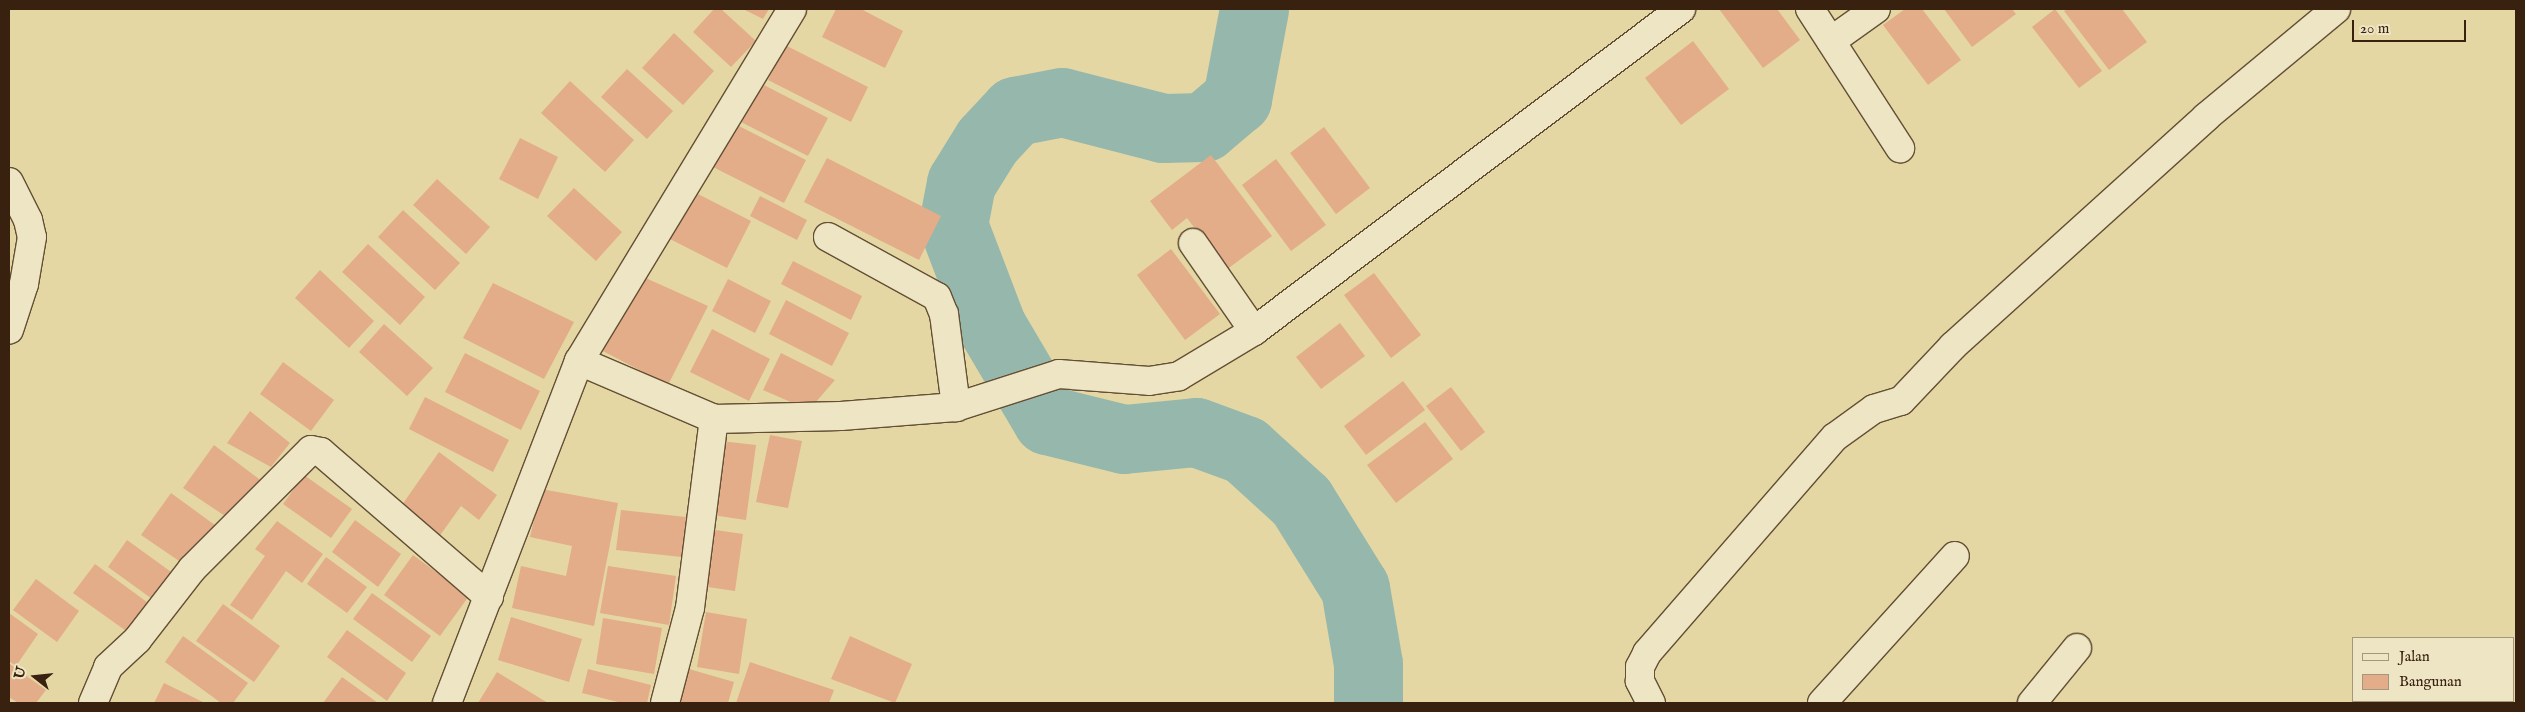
<!DOCTYPE html>
<style>
body{margin:0}
#map{position:relative;width:2525px;height:712px;overflow:hidden;background:#e5d7a4;font-family:"IM FELL English",serif}
div>[style]{position:absolute}
[style*='--x']{left:calc(var(--x)*1px);top:calc(var(--y)*1px);width:calc(var(--w)*1px);rotate:calc(var(--a)*1deg)}
.river>*{height:69px;margin:-34.5px;padding:0 34.5px;transform-origin:34.5px;border-radius:34.5px;background:#96b8ac}
.building>*{inset:0;background:#e2ad88}
.roads{filter:drop-shadow(1px 0 #634f34) drop-shadow(-1px 0 #634f34) drop-shadow(0 1px #634f34) drop-shadow(0 -1px #634f34)}
.street>*{height:28px;margin:-14px;padding:0 14px;transform-origin:14px;border-radius:14px;background:#eee5c4}
span{translate:-50% -50%;white-space:nowrap;text-align:center;line-height:1.15;-webkit-text-stroke:4px #eee5c4;paint-order:stroke}
.frame{position:absolute;inset:0;border:10px solid #38220f;pointer-events:none}
.legend{position:absolute;left:2352px;top:637px;width:162px;height:65px;box-sizing:border-box;background:#eee5c4;border:1px solid #a5977c;margin:0;padding:6px 9px;list-style:none;font-size:15px;color:#38220f}
.legend li{display:flex;align-items:center;gap:10px;height:25px}
.legend b{width:25px;border:1px solid #a5977c}
.north{position:absolute;left:10px;top:652px;width:50px;height:50px;-webkit-text-stroke:4px #eee5c4;paint-order:stroke;rotate:286deg;font-size:14px;font-weight:700;line-height:20px;text-align:center;color:#38220f}
.north::after{content:'';display:block;margin:auto;width:18px;height:22px;background:#38220f;clip-path:polygon(50% 0,100% 100%,50% 72%,0 100%)}
.scale{position:absolute;left:2352px;top:20px;width:114px;height:22px;box-sizing:border-box;border:2px solid #38220f;border-top:0;padding-left:6px;font-size:15px;line-height:18px;white-space:nowrap;color:#38220f;-webkit-text-stroke:4px #eee5c4;paint-order:stroke}
</style>
<div id="map">
<div class="river">
<div style="--x:1254;--y:9;--w:92;--a:100.7"></div>
<div style="--x:1237;--y:99;--w:43;--a:139.7"></div>
<div style="--x:1204;--y:127;--w:41;--a:178.6"></div>
<div style="--x:1163;--y:128;--w:104;--a:-165.6"></div>
<div style="--x:1062;--y:102;--w:48;--a:169.2"></div>
<div style="--x:1015;--y:111;--w:41;--a:133"></div>
<div style="--x:987;--y:141;--w:49;--a:121.8"></div>
<div style="--x:961;--y:183;--w:43;--a:100.8"></div>
<div style="--x:953;--y:225;--w:109;--a:69.1"></div>
<div style="--x:992;--y:327;--w:108;--a:59.4"></div>
<div style="--x:1047;--y:420;--w:79;--a:13.9"></div>
<div style="--x:1124;--y:439;--w:72;--a:-5.6"></div>
<div style="--x:1196;--y:432;--w:52;--a:20.2"></div>
<div style="--x:1245;--y:450;--w:76;--a:42.3"></div>
<div style="--x:1301;--y:501;--w:102;--a:58.2"></div>
<div style="--x:1355;--y:588;--w:77;--a:80.3"></div>
<div style="--x:1368;--y:664;--w:39;--a:90"></div>
</div>
<div class="building">
<div style="clip-path:polygon(714px 9px,721px 9px,756px 41px,731px 67px,693px 32px)"></div>
<div style="clip-path:polygon(743px 9px,769px 9px,763px 19px)"></div>
<div style="clip-path:polygon(836px 9px,861px 9px,903px 31px,885px 68px,822px 37px)"></div>
<div style="clip-path:polygon(1719px 9px,1777px 9px,1800px 40px,1763px 68px)"></div>
<div style="clip-path:polygon(1905px 9px,1922px 9px,1961px 60px,1928px 85px,1883px 25px)"></div>
<div style="clip-path:polygon(1944px 9px,2012px 9px,2016px 14px,1972px 47px)"></div>
<div style="clip-path:polygon(2055px 9px,2102px 71px,2079px 88px,2032px 27px)"></div>
<div style="clip-path:polygon(2068px 9px,2122px 9px,2147px 42px,2109px 70px,2064px 11px)"></div>
<div style="clip-path:polygon(674px 33px,714px 71px,683px 105px,642px 68px)"></div>
<div style="clip-path:polygon(1693px 41px,1729px 89px,1681px 125px,1645px 78px)"></div>
<div style="clip-path:polygon(785px 45px,868px 87px,851px 122px,768px 80px)"></div>
<div style="clip-path:polygon(627px 69px,673px 111px,647px 139px,601px 97px)"></div>
<div style="clip-path:polygon(570px 81px,634px 140px,605px 172px,541px 113px)"></div>
<div style="clip-path:polygon(760px 83px,828px 118px,808px 156px,741px 122px)"></div>
<div style="clip-path:polygon(735px 124px,806px 160px,784px 203px,713px 167px)"></div>
<div style="clip-path:polygon(1324px 127px,1370px 188px,1336px 214px,1290px 153px)"></div>
<div style="clip-path:polygon(520px 138px,558px 157px,538px 199px,499px 179px)"></div>
<div style="clip-path:polygon(1211px 155px,1272px 236px,1226px 270px,1187px 218px,1172px 230px,1150px 201px)"></div>
<div style="clip-path:polygon(827px 158px,941px 216px,919px 260px,804px 202px)"></div>
<div style="clip-path:polygon(1276px 159px,1326px 225px,1291px 251px,1242px 185px)"></div>
<div style="clip-path:polygon(437px 179px,490px 227px,466px 254px,413px 205px)"></div>
<div style="clip-path:polygon(574px 188px,622px 232px,596px 261px,547px 216px)"></div>
<div style="clip-path:polygon(694px 192px,751px 221px,727px 268px,670px 239px)"></div>
<div style="clip-path:polygon(760px 196px,807px 220px,797px 240px,750px 216px)"></div>
<div style="clip-path:polygon(403px 210px,460px 263px,435px 290px,378px 237px)"></div>
<div style="clip-path:polygon(368px 244px,425px 297px,400px 325px,342px 272px)"></div>
<div style="clip-path:polygon(1171px 249px,1220px 314px,1185px 340px,1137px 275px)"></div>
<div style="clip-path:polygon(793px 261px,862px 296px,851px 320px,781px 284px)"></div>
<div style="clip-path:polygon(320px 270px,374px 321px,349px 348px,295px 298px)"></div>
<div style="clip-path:polygon(1374px 273px,1421px 335px,1391px 358px,1344px 295px)"></div>
<div style="clip-path:polygon(639px 275px,708px 306px,668px 385px,599px 349px)"></div>
<div style="clip-path:polygon(728px 279px,771px 301px,755px 333px,712px 311px)"></div>
<div style="clip-path:polygon(493px 283px,574px 322px,544px 379px,463px 338px)"></div>
<div style="clip-path:polygon(786px 300px,849px 333px,832px 366px,769px 334px)"></div>
<div style="clip-path:polygon(1340px 323px,1365px 356px,1321px 389px,1296px 357px)"></div>
<div style="clip-path:polygon(384px 324px,433px 368px,407px 396px,359px 352px)"></div>
<div style="clip-path:polygon(712px 329px,770px 359px,749px 401px,690px 372px)"></div>
<div style="clip-path:polygon(465px 353px,540px 391px,521px 430px,445px 392px)"></div>
<div style="clip-path:polygon(781px 353px,835px 380px,809px 410px,763px 390px)"></div>
<div style="clip-path:polygon(283px 362px,334px 400px,311px 431px,260px 394px)"></div>
<div style="clip-path:polygon(1403px 381px,1425px 410px,1366px 455px,1344px 426px)"></div>
<div style="clip-path:polygon(1451px 387px,1485px 432px,1461px 451px,1426px 406px)"></div>
<div style="clip-path:polygon(425px 397px,509px 440px,493px 472px,409px 429px)"></div>
<div style="clip-path:polygon(250px 411px,290px 443px,271px 467px,227px 443px)"></div>
<div style="clip-path:polygon(1425px 422px,1453px 459px,1396px 503px,1367px 465px)"></div>
<div style="clip-path:polygon(770px 435px,802px 441px,788px 508px,756px 502px)"></div>
<div style="clip-path:polygon(721px 441px,756px 445px,746px 520px,712px 515px)"></div>
<div style="clip-path:polygon(214px 445px,267px 485px,225px 516px,183px 488px)"></div>
<div style="clip-path:polygon(439px 452px,497px 495px,479px 520px,461px 506px,436px 541px,397px 512px)"></div>
<div style="clip-path:polygon(304px 475px,352px 509px,331px 538px,283px 504px)"></div>
<div style="clip-path:polygon(541px 489px,618px 503px,594px 626px,512px 608px,521px 566px,566px 576px,572px 546px,530px 537px)"></div>
<div style="clip-path:polygon(171px 493px,219px 528px,185px 565px,141px 535px)"></div>
<div style="clip-path:polygon(621px 510px,686px 517px,682px 557px,616px 550px)"></div>
<div style="clip-path:polygon(355px 520px,401px 554px,378px 587px,332px 552px)"></div>
<div style="clip-path:polygon(277px 521px,323px 554px,302px 583px,286px 571px,252px 620px,230px 605px,265px 556px,255px 549px)"></div>
<div style="clip-path:polygon(709px 529px,743px 534px,735px 591px,701px 586px)"></div>
<div style="clip-path:polygon(127px 540px,174px 574px,155px 601px,108px 567px)"></div>
<div style="clip-path:polygon(413px 555px,469px 596px,440px 636px,384px 595px)"></div>
<div style="clip-path:polygon(326px 557px,367px 587px,347px 613px,307px 584px)"></div>
<div style="clip-path:polygon(95px 564px,151px 605px,129px 633px,73px 593px)"></div>
<div style="clip-path:polygon(608px 566px,676px 576px,669px 625px,600px 613px)"></div>
<div style="clip-path:polygon(36px 579px,79px 611px,57px 642px,13px 610px)"></div>
<div style="clip-path:polygon(372px 593px,431px 636px,412px 662px,353px 619px)"></div>
<div style="clip-path:polygon(223px 604px,280px 646px,254px 682px,196px 641px)"></div>
<div style="clip-path:polygon(706px 612px,747px 619px,739px 674px,697px 667px)"></div>
<div style="clip-path:polygon(9px 613px,38px 634px,16px 666px,9px 661px)"></div>
<div style="clip-path:polygon(511px 617px,582px 639px,569px 682px,498px 660px)"></div>
<div style="clip-path:polygon(603px 618px,662px 628px,654px 674px,596px 664px)"></div>
<div style="clip-path:polygon(347px 630px,406px 673px,387px 701px,327px 657px)"></div>
<div style="clip-path:polygon(183px 636px,248px 683px,233px 703px,221px 703px,165px 662px)"></div>
<div style="clip-path:polygon(850px 636px,912px 664px,895px 703px,831px 679px)"></div>
<div style="clip-path:polygon(750px 662px,834px 690px,829px 703px,736px 703px)"></div>
<div style="clip-path:polygon(10px 664px,46px 690px,36px 703px,18px 703px,9px 697px)"></div>
<div style="clip-path:polygon(588px 669px,651px 685px,647px 703px,622px 703px,582px 693px)"></div>
<div style="clip-path:polygon(689px 669px,734px 682px,728px 703px,679px 703px)"></div>
<div style="clip-path:polygon(497px 672px,548px 703px,478px 703px)"></div>
<div style="clip-path:polygon(342px 677px,378px 703px,323px 703px)"></div>
<div style="clip-path:polygon(164px 683px,205px 703px,154px 703px)"></div>
</div>
<div class="roads">
<div class="street">
<div style="--x:1810;--y:9;--w:166;--a:57.1"></div>
<div style="--x:1831;--y:41;--w:55;--a:-35.4"></div>
<div style="--x:9;--y:182;--w:42;--a:63.4"></div>
<div style="--x:28;--y:220;--w:17;--a:77"></div>
<div style="--x:32;--y:237;--w:48;--a:99.7"></div>
<div style="--x:24;--y:284;--w:48;--a:108.1"></div>
<div style="--x:828;--y:237;--w:124;--a:28.8"></div>
<div style="--x:937;--y:297;--w:18;--a:68"></div>
<div style="--x:944;--y:314;--w:94;--a:82.6"></div>
<div style="--x:1193;--y:243;--w:107;--a:55.3"></div>
<div style="--x:579;--y:361;--w:147;--a:23.2"></div>
<div style="--x:714;--y:419;--w:127;--a:-1.4"></div>
<div style="--x:841;--y:416;--w:115;--a:-4.5"></div>
<div style="--x:956;--y:407;--w:108;--a:-17.8"></div>
<div style="--x:1059;--y:374;--w:90;--a:4.4"></div>
<div style="--x:1149;--y:381;--w:30;--a:-9"></div>
<div style="--x:1179;--y:376;--w:87;--a:-31"></div>
<div style="--x:1254;--y:331;--w:535;--a:-37.02"></div>
<div style="--x:93;--y:703;--w:39;--a:-67"></div>
<div style="--x:108;--y:667;--w:40;--a:-43"></div>
<div style="--x:137;--y:640;--w:90;--a:-52.2"></div>
<div style="--x:192;--y:569;--w:168;--a:-45"></div>
<div style="--x:311;--y:450;--w:10;--a:11"></div>
<div style="--x:321;--y:452;--w:222;--a:40.8"></div>
<div style="--x:447;--y:703;--w:367;--a:-68.9"></div>
<div style="--x:579;--y:361;--w:411;--a:-58.8"></div>
<div style="--x:665;--y:703;--w:98;--a:-75.3"></div>
<div style="--x:690;--y:608;--w:191;--a:-82.8"></div>
<div style="--x:1651;--y:703;--w:25;--a:-117"></div>
<div style="--x:1640;--y:681;--w:14;--a:-90"></div>
<div style="--x:1640;--y:667;--w:16;--a:-63"></div>
<div style="--x:1647;--y:653;--w:286;--a:-49"></div>
<div style="--x:1835;--y:437;--w:48;--a:-35.7"></div>
<div style="--x:1874;--y:409;--w:28;--a:-17"></div>
<div style="--x:1901;--y:401;--w:76;--a:-46.6"></div>
<div style="--x:1953;--y:346;--w:341;--a:-42.1"></div>
<div style="--x:2206;--y:117;--w:169;--a:-39.7"></div>
<div style="--x:1822;--y:703;--w:198;--a:-47.9"></div>
<div style="--x:2032;--y:703;--w:71;--a:-50.7"></div>
</div>
</div>
<div class="frame"></div>
<ul class="legend">
<li><b style="height:6px;background:#eee5c4"></b>Jalan</li>
<li><b style="height:14px;background:#e2ad88"></b>Bangunan</li>
</ul>
<div class="north">U</div>
<div class="scale">20 m</div>
</div>
